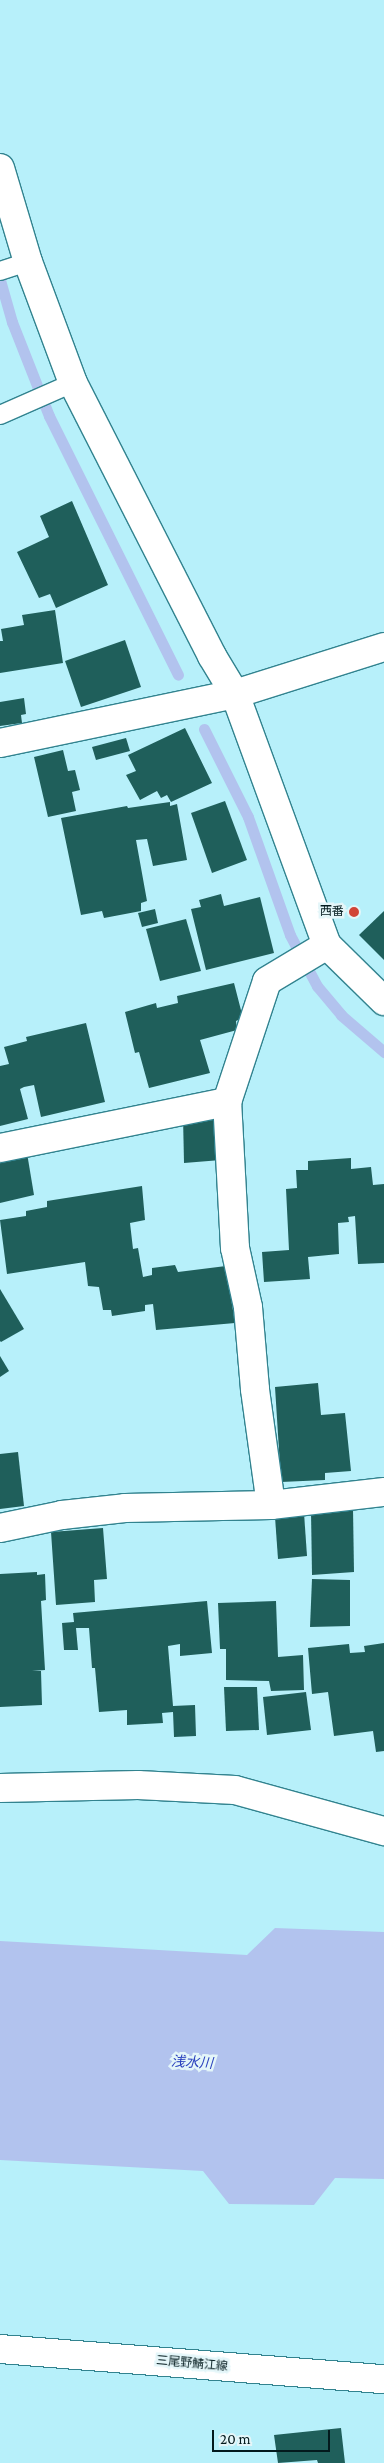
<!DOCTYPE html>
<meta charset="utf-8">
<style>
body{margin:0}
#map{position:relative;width:384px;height:2463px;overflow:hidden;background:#b7f0fa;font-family:"Crimson Pro","Noto Sans JP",serif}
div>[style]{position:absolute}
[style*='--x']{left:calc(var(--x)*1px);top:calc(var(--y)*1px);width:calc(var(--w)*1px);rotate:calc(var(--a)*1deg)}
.water>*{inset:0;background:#b2c3ee}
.stream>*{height:11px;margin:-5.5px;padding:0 5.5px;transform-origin:5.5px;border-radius:5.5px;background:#b2c3ee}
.building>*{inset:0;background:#1f5f5b}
.roads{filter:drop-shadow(1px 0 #32838f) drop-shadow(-1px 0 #32838f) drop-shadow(0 1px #32838f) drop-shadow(0 -1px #32838f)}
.service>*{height:18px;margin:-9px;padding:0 9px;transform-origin:9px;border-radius:9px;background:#fff}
.minor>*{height:28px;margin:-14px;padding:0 14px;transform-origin:14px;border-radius:14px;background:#fff}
.tertiary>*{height:28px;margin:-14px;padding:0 14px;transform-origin:14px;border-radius:14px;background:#fff}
.secondary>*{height:28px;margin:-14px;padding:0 14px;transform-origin:14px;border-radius:14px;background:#fff}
.dots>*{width:14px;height:14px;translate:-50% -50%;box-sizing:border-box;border:2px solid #e4f6f9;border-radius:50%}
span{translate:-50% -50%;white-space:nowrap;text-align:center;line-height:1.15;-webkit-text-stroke:5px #e4f6f9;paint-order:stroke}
.poi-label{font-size:12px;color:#031a1d}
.right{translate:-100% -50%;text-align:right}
.street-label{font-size:12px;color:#031a1d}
.water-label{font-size:14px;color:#2d44be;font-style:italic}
.scale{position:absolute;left:212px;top:2430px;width:118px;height:22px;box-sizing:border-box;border:2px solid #031a1d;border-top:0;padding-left:6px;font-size:15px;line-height:18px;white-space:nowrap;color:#031a1d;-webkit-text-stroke:4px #e4f6f9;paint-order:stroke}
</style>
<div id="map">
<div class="water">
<div style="clip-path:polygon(275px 1928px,384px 1932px,384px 2179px,335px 2178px,314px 2205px,229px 2204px,203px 2171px,0 2160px,0 1941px,247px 1955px)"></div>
</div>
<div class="stream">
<div style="--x:0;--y:280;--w:44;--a:74.1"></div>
<div style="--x:12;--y:322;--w:101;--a:68.5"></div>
<div style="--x:49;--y:416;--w:289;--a:63.5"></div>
<div style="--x:204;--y:729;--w:98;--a:63.4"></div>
<div style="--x:248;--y:817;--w:125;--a:70.4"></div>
<div style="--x:290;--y:935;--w:58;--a:62.1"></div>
<div style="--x:317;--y:986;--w:38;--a:50"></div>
<div style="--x:341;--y:1015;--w:57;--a:40.7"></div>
</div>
<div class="building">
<div style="clip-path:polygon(72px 501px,108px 585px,56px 608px,50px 594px,39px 598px,17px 552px,49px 537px,40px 516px)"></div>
<div style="clip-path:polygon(55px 610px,63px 663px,0 673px,0 641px,3px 641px,1px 629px,24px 625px,22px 615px)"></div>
<div style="clip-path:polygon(125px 640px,141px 687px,81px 707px,65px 661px)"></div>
<div style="clip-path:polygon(24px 698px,26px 714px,21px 715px,22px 723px,0 726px,0 702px)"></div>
<div style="clip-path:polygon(185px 728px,212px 783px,171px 802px,167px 795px,161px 798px,157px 791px,140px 800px,126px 775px,136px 771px,128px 755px)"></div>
<div style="clip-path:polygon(126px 738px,130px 751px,96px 760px,92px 747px)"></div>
<div style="clip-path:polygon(63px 750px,68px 771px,75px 770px,80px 790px,72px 792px,76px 811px,48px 817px,34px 757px)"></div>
<div style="clip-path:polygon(225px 801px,247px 860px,212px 873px,191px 813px)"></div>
<div style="clip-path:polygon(170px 802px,170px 806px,177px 804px,187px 860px,153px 866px,147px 839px,136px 840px,147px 901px,141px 903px,141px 911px,104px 918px,102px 911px,81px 915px,61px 818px,127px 806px,128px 808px)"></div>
<div style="clip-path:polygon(221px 894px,224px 906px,260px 897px,274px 953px,206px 970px,191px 909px,201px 907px,199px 900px)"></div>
<div style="clip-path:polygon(155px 909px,158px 923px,142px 927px,138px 913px)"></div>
<div style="clip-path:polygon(384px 911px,384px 960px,359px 935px)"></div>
<div style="clip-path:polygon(186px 919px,201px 971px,160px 981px,146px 929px)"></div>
<div style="clip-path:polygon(234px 983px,243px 1018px,236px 1021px,237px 1030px,200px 1040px,210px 1073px,149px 1088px,139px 1052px,135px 1053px,125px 1012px,156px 1003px,157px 1008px,178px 1003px,177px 996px)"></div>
<div style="clip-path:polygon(86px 1023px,105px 1102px,41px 1117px,34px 1085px,24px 1087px,20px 1089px,28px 1119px,0 1126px,0 1066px,9px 1064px,4px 1047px,27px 1041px,26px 1037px)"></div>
<div style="clip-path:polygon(183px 1116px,218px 1116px,221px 1160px,184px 1163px)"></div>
<div style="clip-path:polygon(27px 1153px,34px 1195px,0 1203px,0 1158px)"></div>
<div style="clip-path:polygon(351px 1158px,351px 1169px,371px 1167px,373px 1185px,384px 1184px,384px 1263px,358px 1264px,355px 1216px,348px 1217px,349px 1222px,338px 1223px,339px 1254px,308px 1257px,310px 1279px,264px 1282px,262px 1252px,289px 1250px,286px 1189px,297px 1188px,296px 1170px,308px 1170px,308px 1161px)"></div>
<div style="clip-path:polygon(142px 1186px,145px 1220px,130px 1223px,133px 1249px,138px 1248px,143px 1277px,152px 1275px,152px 1268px,175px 1265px,178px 1272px,226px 1266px,235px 1323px,156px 1330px,153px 1304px,145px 1305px,145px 1311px,112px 1316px,111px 1310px,103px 1310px,99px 1287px,88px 1286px,85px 1262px,7px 1274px,0 1220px,26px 1216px,26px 1211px,47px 1207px,47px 1201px)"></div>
<div style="clip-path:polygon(0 1289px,24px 1329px,1px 1342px,0 1341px)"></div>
<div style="clip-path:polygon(0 1356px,9px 1371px,0 1377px)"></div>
<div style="clip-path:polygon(318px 1383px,321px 1415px,345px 1413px,351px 1471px,325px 1473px,325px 1480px,281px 1482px,275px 1387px)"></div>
<div style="clip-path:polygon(18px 1452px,24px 1506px,0 1509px,0 1454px)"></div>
<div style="clip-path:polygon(353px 1509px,354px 1572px,312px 1575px,311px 1511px)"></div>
<div style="clip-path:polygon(304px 1513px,307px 1556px,278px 1559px,275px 1517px)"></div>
<div style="clip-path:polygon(103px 1528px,107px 1579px,94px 1580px,95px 1602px,56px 1605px,51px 1532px)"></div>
<div style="clip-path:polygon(37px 1572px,37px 1575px,45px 1574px,46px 1600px,41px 1601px,45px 1670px,32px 1671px,41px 1671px,42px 1705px,0 1707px,0 1574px)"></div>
<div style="clip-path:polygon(312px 1579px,350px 1580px,350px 1626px,310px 1627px)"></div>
<div style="clip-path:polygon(207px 1601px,212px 1653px,180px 1656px,180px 1644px,168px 1646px,173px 1706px,195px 1705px,196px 1736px,174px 1737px,173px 1712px,162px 1713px,163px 1723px,127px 1725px,127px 1710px,99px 1712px,95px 1668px,92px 1668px,89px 1628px,76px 1628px,78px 1650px,64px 1650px,62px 1623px,74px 1622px,73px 1613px)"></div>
<div style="clip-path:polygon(276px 1601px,278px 1657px,303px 1655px,304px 1690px,271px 1691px,269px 1681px,226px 1680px,226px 1649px,220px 1649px,218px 1603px)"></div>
<div style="clip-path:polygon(384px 1643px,384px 1751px,376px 1752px,373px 1731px,334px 1736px,328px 1692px,312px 1694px,308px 1648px,349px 1644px,350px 1653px,365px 1652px,364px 1646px)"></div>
<div style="clip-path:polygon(224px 1687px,257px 1687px,259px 1730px,226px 1731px)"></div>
<div style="clip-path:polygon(306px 1692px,311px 1730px,267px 1735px,263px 1697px)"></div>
<div style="clip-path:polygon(341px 2428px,345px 2463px,318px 2463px,317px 2460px,278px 2463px,274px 2435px)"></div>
</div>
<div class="roads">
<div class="service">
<div style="--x:0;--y:271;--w:29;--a:-18"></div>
<div style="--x:0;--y:415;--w:80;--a:-23.7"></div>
</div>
<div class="minor">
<div style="--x:0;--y:168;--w:98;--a:73.4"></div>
<div style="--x:28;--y:262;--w:129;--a:69.6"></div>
<div style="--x:73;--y:383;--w:306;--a:63"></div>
<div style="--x:212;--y:656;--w:44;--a:58.8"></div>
<div style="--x:235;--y:694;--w:240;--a:168.2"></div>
<div style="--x:0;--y:1148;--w:232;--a:-11.5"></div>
<div style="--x:271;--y:1505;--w:117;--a:-97.9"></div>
<div style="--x:255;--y:1389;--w:82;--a:-94.9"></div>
<div style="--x:248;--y:1307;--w:60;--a:-102.4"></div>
<div style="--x:235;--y:1248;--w:146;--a:-93.1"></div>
<div style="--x:227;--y:1102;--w:127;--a:-71.7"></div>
<div style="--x:267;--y:981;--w:70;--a:-31"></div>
<div style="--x:0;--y:1528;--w:63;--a:-11.8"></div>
<div style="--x:62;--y:1515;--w:63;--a:-6.3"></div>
<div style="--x:125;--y:1508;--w:146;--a:-1.2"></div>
<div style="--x:271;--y:1505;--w:114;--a:-6.6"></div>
<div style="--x:0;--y:1788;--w:138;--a:-1.2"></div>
<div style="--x:138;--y:1785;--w:97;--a:3"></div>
<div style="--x:235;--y:1790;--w:155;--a:15.4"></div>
</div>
<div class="tertiary">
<div style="--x:384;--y:647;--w:156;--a:162.5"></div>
<div style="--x:235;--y:694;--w:267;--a:69.9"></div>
<div style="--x:327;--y:945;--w:80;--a:44.5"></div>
</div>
<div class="secondary">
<div style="--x:0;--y:2349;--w:385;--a:4.5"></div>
</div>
</div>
<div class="dots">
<div style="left:354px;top:912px;background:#d14437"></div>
</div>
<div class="poi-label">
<span class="right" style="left:344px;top:912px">西番</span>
</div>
<div class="street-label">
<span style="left:192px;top:2364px;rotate:5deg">三尾野鯖江線</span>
</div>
<div class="water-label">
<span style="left:192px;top:2062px;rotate:3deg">浅水川</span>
</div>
<div class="scale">20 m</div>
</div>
